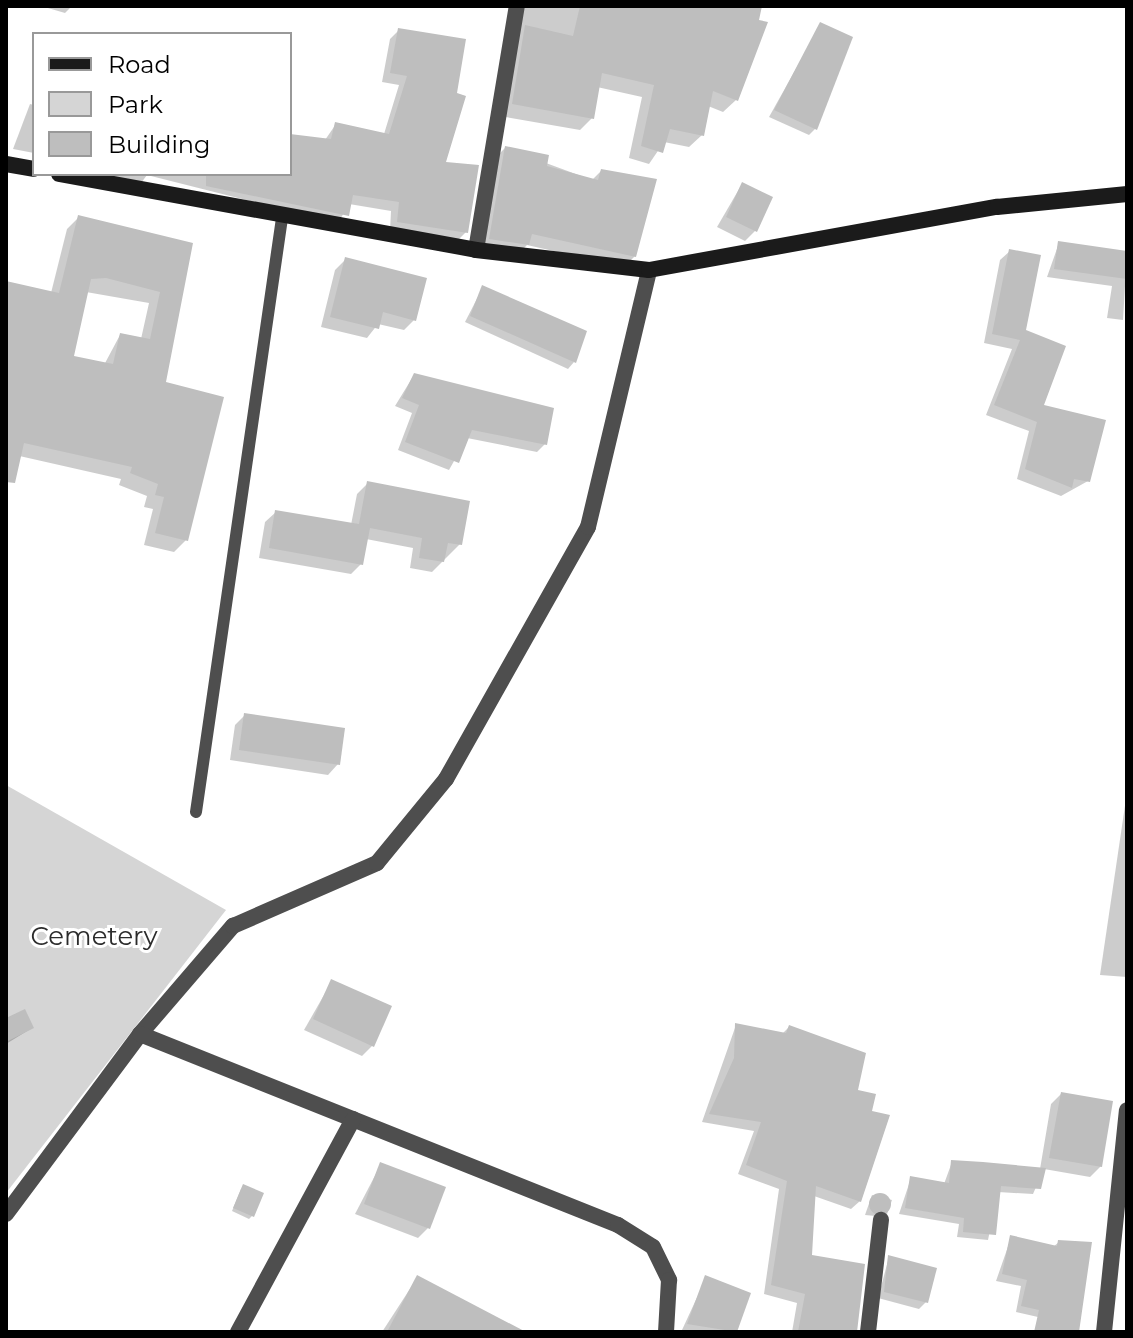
<!DOCTYPE html>
<style>
body{margin:0}
#map{position:relative;width:1133px;height:1338px;overflow:hidden;background:#fff;font-family:Montserrat,sans-serif}
div>[style]{position:absolute}
[style*='--x']{left:calc(var(--x)*1px);top:calc(var(--y)*1px);width:calc(var(--w)*1px);rotate:calc(var(--a)*1deg)}
.green>*{inset:0;background:#d5d5d5}
.shadow>*{inset:0;background:#0003}
.building>*{inset:0;background:#bebebe}
.round{border-radius:50%}
.lane>*{height:12px;margin:-6px;padding:0 6px;transform-origin:6px;border-radius:6px;background:#4e4e4e}
.street>*{height:16px;margin:-8px;padding:0 8px;transform-origin:8px;border-radius:8px;background:#4e4e4e}
.secondary>*{height:16px;margin:-8px;padding:0 8px;transform-origin:8px;border-radius:8px;background:#1b1b1b}
span{translate:-50% -50%;white-space:nowrap;text-align:center;line-height:1.15;-webkit-text-stroke:6px #fff;paint-order:stroke}
.park-label{font-size:26px;color:#2c2c2c}
.frame{position:absolute;inset:0;border:8px solid #000;pointer-events:none}
.legend{position:absolute;left:32px;top:32px;width:260px;height:144px;box-sizing:border-box;background:#fff;border:2px solid #999;margin:0;padding:10px 14px;list-style:none;font-size:24px;color:#000}
.legend li{display:flex;align-items:center;gap:16px;height:40px}
.legend b{width:40px;border:2px solid #999}
</style>
<div id="map">
<div class="green">
<div style="clip-path:polygon(6px 785px,226px 910px,6px 1193px)"></div>
</div>
<div class="shadow">
<div style="clip-path:polygon(41px 6px,72px 6px,65px 13px)"></div>
<div style="clip-path:polygon(517px 6px,760px 6px,736px 100px,723px 112px,708px 106px,702px 135px,689px 147px,664px 142px,649px 164px,629px 158px,642px 97px,597px 87px,592px 118px,580px 130px,500px 116px)"></div>
<div style="clip-path:polygon(821px 24px,815px 129px,809px 135px,769px 117px)"></div>
<div style="clip-path:polygon(399px 30px,466px 232px,457px 241px,390px 231px,391px 211px,349px 204px,338px 223px,147px 175px,138px 187px,78px 174px,290px 174px,290px 137px,325px 140px,336px 124px,384px 134px,399px 85px,382px 82px,390px 39px)"></div>
<div style="clip-path:polygon(30px 104px,34px 105px,34px 153px,13px 149px)"></div>
<div style="clip-path:polygon(505px 148px,592px 180px,601px 171px,635px 256px,624px 267px,527px 245px,517px 255px,480px 249px,495px 158px)"></div>
<div style="clip-path:polygon(742px 184px,755px 231px,745px 241px,717px 227px)"></div>
<div style="clip-path:polygon(evenodd,79px 217px,191px 244px,163px 383px,186px 540px,174px 552px,144px 545px,153px 509px,144px 507px,147px 496px,119px 485px,121px 479px,15px 455px,6px 462px,6px 286px,51px 293px,67px 229px,79px 217px,86px 292px,149px 303px,141px 339px,120px 335px,104px 365px,72px 357px,86px 292px)"></div>
<div style="clip-path:polygon(1059px 243px,1127px 253px,1123px 320px,1107px 318px,1112px 286px,1047px 277px)"></div>
<div style="clip-path:polygon(1010px 251px,1041px 406px,1088px 481px,1061px 496px,1017px 479px,1029px 431px,986px 415px,1012px 349px,984px 343px,1000px 260px)"></div>
<div style="clip-path:polygon(346px 259px,414px 320px,404px 330px,378px 324px,367px 338px,321px 327px,335px 270px)"></div>
<div style="clip-path:polygon(483px 287px,574px 362px,568px 369px,465px 322px)"></div>
<div style="clip-path:polygon(414px 375px,545px 444px,537px 452px,467px 438px,449px 470px,398px 450px,412px 413px,395px 406px)"></div>
<div style="clip-path:polygon(368px 483px,460px 544px,432px 572px,410px 568px,413px 548px,366px 539px,361px 564px,351px 574px,259px 558px,265px 522px,276px 512px,351px 525px,357px 494px)"></div>
<div style="clip-path:polygon(245px 715px,338px 764px,328px 775px,230px 760px,235px 725px)"></div>
<div style="clip-path:polygon(1127px 792px,1127px 977px,1100px 975px)"></div>
<div style="clip-path:polygon(332px 981px,373px 1045px,362px 1056px,304px 1030px)"></div>
<div style="clip-path:polygon(6px 1020px,32px 1028px,6px 1044px)"></div>
<div style="clip-path:polygon(736px 1025px,782px 1034px,789px 1027px,870px 1112px,888px 1116px,860px 1201px,851px 1209px,814px 1196px,810px 1257px,855px 1332px,792px 1332px,797px 1303px,764px 1294px,779px 1189px,738px 1174px,754px 1131px,702px 1122px)"></div>
<div style="clip-path:polygon(1061px 1094px,1101px 1166px,1090px 1177px,1044px 1169px,1033px 1194px,998px 1192px,988px 1240px,957px 1237px,959px 1224px,899px 1214px,911px 1178px,944px 1184px,952px 1162px,1040px 1169px,1051px 1104px)"></div>
<div style="clip-path:polygon(381px 1164px,428px 1228px,418px 1238px,355px 1214px)"></div>
<div style="clip-path:polygon(241px 1189px,252px 1216px,249px 1219px,232px 1211px)"></div>
<div style="clip-path:polygon(872px 1195px,892px 1200px,886px 1217px,865px 1215px)"></div>
<div style="clip-path:polygon(1011px 1238px,1053px 1247px,1059px 1242px,1073px 1325px,1016px 1312px,1021px 1286px,996px 1281px)"></div>
<div style="clip-path:polygon(889px 1257px,926px 1302px,919px 1309px,878px 1298px)"></div>
<div style="clip-path:polygon(417px 1278px,522px 1332px,382px 1332px)"></div>
<div style="clip-path:polygon(706px 1278px,749px 1294px,735px 1332px,682px 1330px)"></div>
</div>
<div class="building">
<div style="clip-path:polygon(580px 6px,762px 6px,759px 20px,768px 22px,738px 101px,713px 91px,704px 136px,670px 129px,663px 153px,641px 146px,654px 85px,602px 73px,594px 119px,512px 104px,525px 25px,573px 36px)"></div>
<div style="clip-path:polygon(820px 22px,853px 37px,817px 130px,774px 110px)"></div>
<div style="clip-path:polygon(398px 28px,466px 39px,457px 93px,466px 96px,446px 162px,479px 165px,468px 233px,397px 222px,399px 202px,353px 195px,349px 216px,206px 186px,206px 174px,290px 174px,290px 134px,331px 139px,335px 122px,389px 134px,407px 76px,390px 73px)"></div>
<div style="clip-path:polygon(505px 146px,549px 155px,547px 166px,598px 180px,601px 169px,657px 179px,636px 257px,532px 234px,529px 245px,489px 239px)"></div>
<div style="clip-path:polygon(742px 182px,773px 197px,757px 232px,726px 217px)"></div>
<div style="clip-path:polygon(evenodd,78px 215px,193px 243px,166px 382px,224px 397px,188px 541px,155px 533px,164px 497px,155px 495px,158px 484px,130px 473px,132px 467px,24px 443px,15px 483px,6px 482px,6px 281px,59px 293px,78px 215px,106px 278px,160px 292px,150px 339px,120px 333px,113px 364px,74px 356px,91px 279px,106px 278px)"></div>
<div style="clip-path:polygon(1058px 241px,1127px 251px,1127px 279px,1054px 269px)"></div>
<div style="clip-path:polygon(1009px 249px,1041px 255px,1026px 330px,1066px 346px,1044px 405px,1106px 420px,1090px 482px,1074px 479px,1072px 488px,1025px 469px,1037px 422px,994px 405px,1020px 340px,992px 334px)"></div>
<div style="clip-path:polygon(345px 257px,427px 278px,416px 321px,383px 312px,379px 329px,330px 317px)"></div>
<div style="clip-path:polygon(482px 285px,587px 331px,576px 363px,470px 316px)"></div>
<div style="clip-path:polygon(414px 373px,554px 408px,547px 445px,472px 430px,459px 463px,405px 442px,419px 405px,402px 398px)"></div>
<div style="clip-path:polygon(367px 481px,470px 501px,462px 545px,448px 543px,444px 562px,419px 558px,422px 538px,370px 528px,363px 565px,269px 548px,275px 510px,359px 524px)"></div>
<div style="clip-path:polygon(244px 713px,345px 728px,340px 765px,239px 750px)"></div>
<div style="clip-path:polygon(331px 979px,392px 1006px,374px 1047px,313px 1019px)"></div>
<div style="clip-path:polygon(25px 1009px,34px 1028px,6px 1042px,6px 1018px)"></div>
<div style="clip-path:polygon(735px 1023px,786px 1033px,789px 1025px,866px 1053px,858px 1090px,876px 1094px,872px 1111px,890px 1115px,861px 1202px,816px 1186px,812px 1255px,865px 1264px,857px 1332px,798px 1332px,805px 1294px,771px 1285px,787px 1181px,746px 1165px,761px 1122px,709px 1114px,734px 1058px)"></div>
<div style="clip-path:polygon(1061px 1092px,1113px 1101px,1102px 1167px,1049px 1158px)"></div>
<div style="clip-path:polygon(951px 1160px,983px 1162px,1046px 1168px,1041px 1189px,1001px 1186px,996px 1235px,963px 1232px,964px 1218px,905px 1208px,910px 1176px,949px 1183px)"></div>
<div style="clip-path:polygon(380px 1162px,446px 1187px,430px 1229px,364px 1204px)"></div>
<div style="clip-path:polygon(243px 1184px,264px 1193px,254px 1217px,233px 1208px)"></div>
<div class="round" style="left:869px;top:1193px;width:22px;height:22px"></div>
<div style="clip-path:polygon(1010px 1235px,1057px 1246px,1058px 1240px,1092px 1242px,1079px 1332px,1034px 1332px,1039px 1310px,1021px 1306px,1027px 1280px,1002px 1274px)"></div>
<div style="clip-path:polygon(888px 1255px,937px 1268px,928px 1303px,884px 1292px)"></div>
<div style="clip-path:polygon(417px 1275px,526px 1332px,387px 1332px)"></div>
<div style="clip-path:polygon(705px 1275px,751px 1293px,737px 1332px,687px 1324px)"></div>
</div>
<div class="lane">
<div style="--x:196;--y:812;--w:600;--a:-81.76"></div>
</div>
<div class="street">
<div style="--x:476;--y:250;--w:247;--a:-80.5"></div>
<div style="--x:140;--y:1034;--w:143;--a:-49.3"></div>
<div style="--x:233;--y:926;--w:157;--a:-23.6"></div>
<div style="--x:377;--y:863;--w:109;--a:-50.6"></div>
<div style="--x:446;--y:779;--w:289;--a:-60.6"></div>
<div style="--x:588;--y:527;--w:264;--a:-76.6"></div>
<div style="--x:6;--y:1214;--w:224;--a:-53.3"></div>
<div style="--x:140;--y:1034;--w:515;--a:21.78"></div>
<div style="--x:618;--y:1225;--w:41;--a:32.2"></div>
<div style="--x:653;--y:1247;--w:37;--a:64"></div>
<div style="--x:669;--y:1280;--w:52;--a:93.3"></div>
<div style="--x:238;--y:1332;--w:242;--a:-61.6"></div>
<div style="--x:868;--y:1332;--w:113;--a:-83.4"></div>
<div style="--x:1104;--y:1332;--w:223;--a:-84.1"></div>
</div>
<div class="secondary">
<div style="--x:6;--y:164;--w:28;--a:10"></div>
<div style="--x:59;--y:174;--w:424;--a:10.3"></div>
<div style="--x:476;--y:250;--w:174;--a:6.6"></div>
<div style="--x:649;--y:270;--w:354;--a:-10.3"></div>
<div style="--x:997;--y:207;--w:131;--a:-5.7"></div>
</div>
<div class="park-label">
<span style="left:94px;top:937px">Cemetery</span>
</div>
<div class="frame"></div>
<ul class="legend">
<li><b style="height:10px;background:#1b1b1b"></b>Road</li>
<li><b style="height:22px;background:#d5d5d5"></b>Park</li>
<li><b style="height:22px;background:#bebebe"></b>Building</li>
</ul>
</div>
